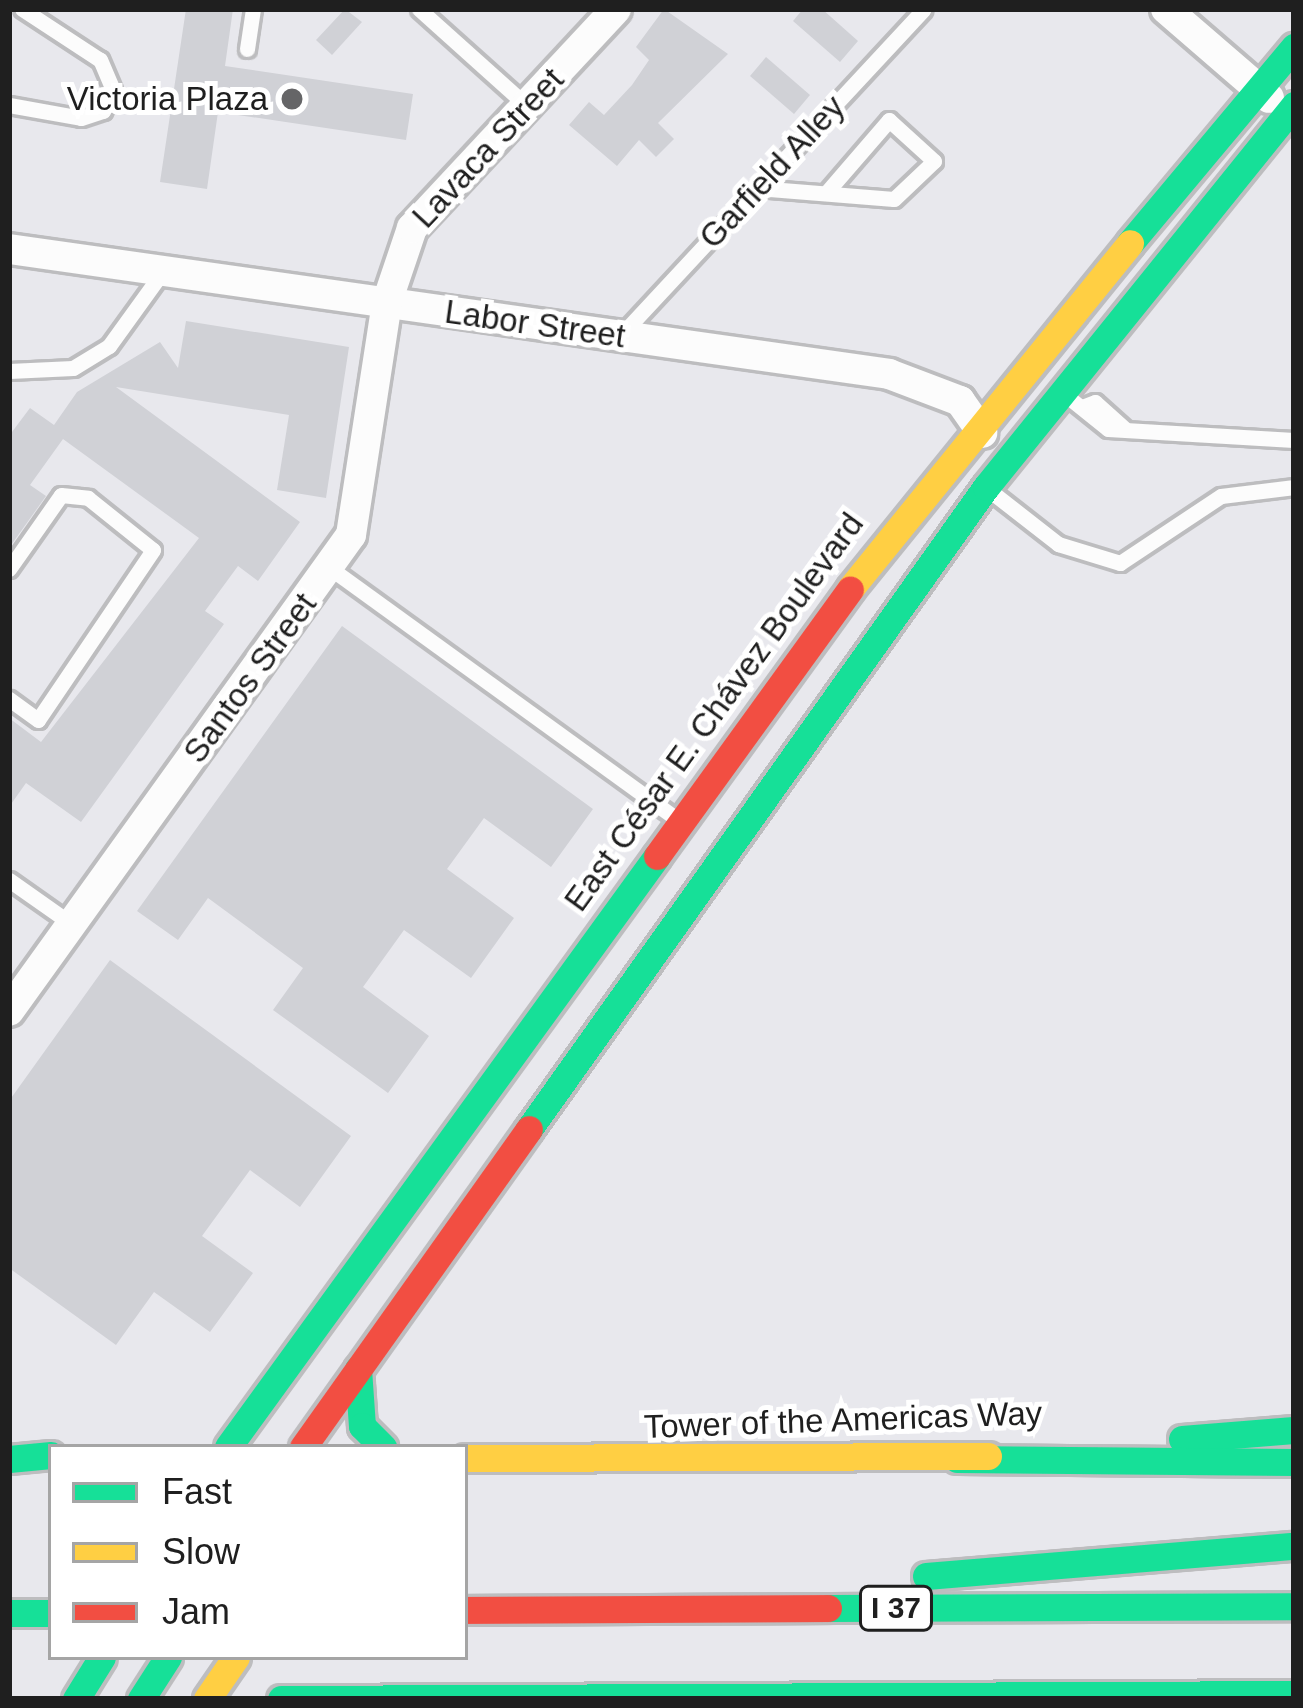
<!DOCTYPE html>
<meta charset="utf-8">
<style>
body{margin:0}
#map{position:relative;width:1303px;height:1708px;overflow:hidden;background:#e8e8ed;font-family:Helvetica,sans-serif}
div>[style]{position:absolute}
[style*='--x']{left:calc(var(--x)*1px);top:calc(var(--y)*1px);width:calc(var(--w)*1px);rotate:calc(var(--a)*1deg)}
.building>*{inset:0;background:#d0d1d6}
.roads{filter:drop-shadow(3px 0 #bdbdbf) drop-shadow(-3px 0 #bdbdbf) drop-shadow(0 3px #bdbdbf) drop-shadow(0 -3px #bdbdbf)}
.lane>*{height:15px;margin:-7.5px;padding:0 7.5px;transform-origin:7.5px;border-radius:7.5px;background:#fcfcfc}
.street>*{height:30px;margin:-15px;padding:0 15px;transform-origin:15px;border-radius:15px;background:#fcfcfc}
.fast>*{height:27px;margin:-13.5px;padding:0 13.5px;transform-origin:13.5px;border-radius:13.5px;background:#16e098}
.slow>*{height:27px;margin:-13.5px;padding:0 13.5px;transform-origin:13.5px;border-radius:13.5px;background:#ffcf43}
.jam>*{height:27px;margin:-13.5px;padding:0 13.5px;transform-origin:13.5px;border-radius:13.5px;background:#f24e42}
.dots>*{width:33px;height:33px;translate:-50% -50%;box-sizing:border-box;border:6px solid #fff;border-radius:50%}
span{translate:-50% -50%;white-space:nowrap;text-align:center;line-height:1.15;-webkit-text-stroke:10px #fff;paint-order:stroke}
.shield-label span{padding:3px 9px;background:#fff;border:3px solid;border-radius:9px;-webkit-text-stroke-width:0}
.shield-label{font-size:30px;color:#1f1f1f;font-weight:700}
.poi-label{font-size:33px;color:#1f1f1f}
.right{translate:-100% -50%;text-align:right}
.street-label{font-size:33px;color:#1f1f1f}
.frame{position:absolute;inset:0;border:12px solid #1f1f1f;pointer-events:none}
.legend{position:absolute;left:48px;top:1444px;width:420px;height:216px;box-sizing:border-box;background:#fff;border:3px solid #a5a5a5;margin:0;padding:15px 21px;list-style:none;font-size:36px;color:#1f1f1f}
.legend li{display:flex;align-items:center;gap:24px;height:60px}
.legend b{width:60px;border:3px solid #a5a5a5}
</style>
<div id="map">
<div class="building">
<div style="clip-path:polygon(186px 9px,233px 9px,225px 66px,413px 94px,406px 140px,218px 112px,207px 189px,160px 182px)"></div>
<div style="clip-path:polygon(345px 9px,362px 22px,332px 55px,316px 40px)"></div>
<div style="clip-path:polygon(664px 9px,728px 54px,658px 123px,674px 139px,656px 157px,639px 140px,617px 166px,569px 125px,589px 102px,604px 115px,632px 85px,649px 60px,636px 47px)"></div>
<div style="clip-path:polygon(803px 9px,822px 9px,858px 41px,840px 62px,793px 21px)"></div>
<div style="clip-path:polygon(766px 57px,810px 95px,794px 114px,750px 76px)"></div>
<div style="clip-path:polygon(186px 321px,349px 347px,326px 498px,277px 490px,289px 415px,116px 387px,300px 522px,258px 581px,238px 566px,205px 611px,224px 624px,81px 822px,26px 783px,9px 807px,9px 718px,41px 742px,199px 538px,63px 439px,30px 485px,46px 496px,9px 548px,9px 436px,30px 408px,54px 425px,77px 392px,160px 342px,178px 368px)"></div>
<div style="clip-path:polygon(342px 626px,593px 809px,551px 867px,484px 818px,447px 869px,514px 918px,471px 978px,404px 930px,363px 987px,429px 1036px,388px 1093px,273px 1010px,303px 968px,208px 898px,178px 940px,137px 911px)"></div>
<div style="clip-path:polygon(110px 960px,351px 1136px,300px 1207px,250px 1170px,202px 1236px,253px 1273px,210px 1332px,154px 1292px,116px 1345px,9px 1268px,9px 1101px)"></div>
</div>
<div class="roads">
<div class="lane">
<div style="--x:419;--y:9;--w:145;--a:41.9"></div>
<div style="--x:247;--y:49;--w:40;--a:-81.5"></div>
<div style="--x:9;--y:105;--w:73;--a:10.2"></div>
<div style="--x:81;--y:118;--w:23;--a:-18"></div>
<div style="--x:103;--y:111;--w:23;--a:-65"></div>
<div style="--x:113;--y:90;--w:33;--a:-113"></div>
<div style="--x:100;--y:60;--w:93;--a:-146.8"></div>
<div style="--x:757;--y:188;--w:137;--a:4.6"></div>
<div style="--x:894;--y:199;--w:55;--a:-43.5"></div>
<div style="--x:934;--y:161;--w:61;--a:-137.7"></div>
<div style="--x:889;--y:120;--w:96;--a:130.8"></div>
<div style="--x:620;--y:336;--w:446;--a:-47.1"></div>
<div style="--x:9;--y:371;--w:64;--a:-2.7"></div>
<div style="--x:73;--y:368;--w:42;--a:-31.4"></div>
<div style="--x:109;--y:346;--w:92;--a:-54.2"></div>
<div style="--x:1068;--y:397;--w:51;--a:38.7"></div>
<div style="--x:1108;--y:429;--w:186;--a:3.4"></div>
<div style="--x:1082;--y:407;--w:14;--a:-21"></div>
<div style="--x:1095;--y:402;--w:39;--a:42"></div>
<div style="--x:989;--y:490;--w:88;--a:38"></div>
<div style="--x:1058;--y:544;--w:65;--a:17"></div>
<div style="--x:1120;--y:563;--w:121;--a:-33.6"></div>
<div style="--x:1221;--y:496;--w:74;--a:-7"></div>
<div style="--x:330;--y:568;--w:428;--a:35.9"></div>
<div style="--x:9;--y:569;--w:90;--a:-54.9"></div>
<div style="--x:61;--y:495;--w:27;--a:6"></div>
<div style="--x:88;--y:498;--w:83;--a:38.7"></div>
<div style="--x:153;--y:550;--w:205;--a:124.1"></div>
<div style="--x:38;--y:720;--w:36;--a:-144"></div>
<div style="--x:9;--y:880;--w:75;--a:35.2"></div>
</div>
<div class="street">
<div style="--x:1166;--y:9;--w:136;--a:40.8"></div>
<div style="--x:9;--y:249;--w:889;--a:8.08"></div>
<div style="--x:889;--y:374;--w:76;--a:20.8"></div>
<div style="--x:960;--y:401;--w:39;--a:55"></div>
<div style="--x:9;--y:1011;--w:586;--a:-54.3"></div>
<div style="--x:351;--y:535;--w:236;--a:-81.2"></div>
<div style="--x:387;--y:302;--w:78;--a:-71.3"></div>
<div style="--x:412;--y:228;--w:299;--a:-47"></div>
</div>
<div class="fast">
<div style="--x:1130;--y:243;--w:256;--a:-50.1"></div>
<div style="--x:529;--y:1129;--w:788;--a:-54.56"></div>
<div style="--x:986;--y:487;--w:491;--a:-51.1"></div>
<div style="--x:358;--y:1369;--w:57;--a:86"></div>
<div style="--x:362;--y:1426;--w:30;--a:45"></div>
<div style="--x:1182;--y:1439;--w:112;--a:-4.6"></div>
<div style="--x:228;--y:1447;--w:730;--a:-54.02"></div>
<div style="--x:9;--y:1459;--w:42;--a:-5.4"></div>
<div style="--x:957;--y:1459;--w:337;--a:0.5"></div>
<div style="--x:926;--y:1576;--w:369;--a:-4.7"></div>
<div style="--x:828;--y:1608;--w:466;--a:-0.2"></div>
<div style="--x:9;--y:1613;--w:42;--a:0"></div>
<div style="--x:76;--y:1699;--w:49;--a:-58.2"></div>
<div style="--x:141;--y:1699;--w:50;--a:-57.3"></div>
<div style="--x:281;--y:1699;--w:1013;--a:-0.28"></div>
</div>
<div class="slow">
<div style="--x:850;--y:589;--w:445;--a:-51"></div>
<div style="--x:465;--y:1458;--w:523;--a:-0.22"></div>
<div style="--x:207;--y:1699;--w:51;--a:-55.4"></div>
</div>
<div class="jam">
<div style="--x:657;--y:856;--w:329;--a:-54.1"></div>
<div style="--x:303;--y:1447;--w:390;--a:-54.6"></div>
<div style="--x:465;--y:1610;--w:363;--a:-0.3"></div>
</div>
</div>
<div class="dots">
<div style="left:292px;top:99px;background:#656567"></div>
</div>
<div class="shield-label">
<span style="left:896px;top:1608px">I 37</span>
</div>
<div class="poi-label">
<span class="right" style="left:268px;top:99px">Victoria Plaza</span>
</div>
<div class="street-label">
<span style="left:488px;top:148px;rotate:-47deg">Lavaca Street</span>
<span style="left:772px;top:172px;rotate:-47deg">Garfield Alley</span>
<span style="left:535px;top:324px;rotate:8deg">Labor Street</span>
<span style="left:250px;top:678px;rotate:-54deg">Santos Street</span>
<span style="left:714px;top:712px;rotate:-54deg">East César E. Chávez Boulevard</span>
<span style="left:843px;top:1420px;rotate:-2deg">Tower of the Americas Way</span>
</div>
<div class="frame"></div>
<ul class="legend">
<li><b style="height:15px;background:#16e098"></b>Fast</li>
<li><b style="height:15px;background:#ffcf43"></b>Slow</li>
<li><b style="height:15px;background:#f24e42"></b>Jam</li>
</ul>
</div>
